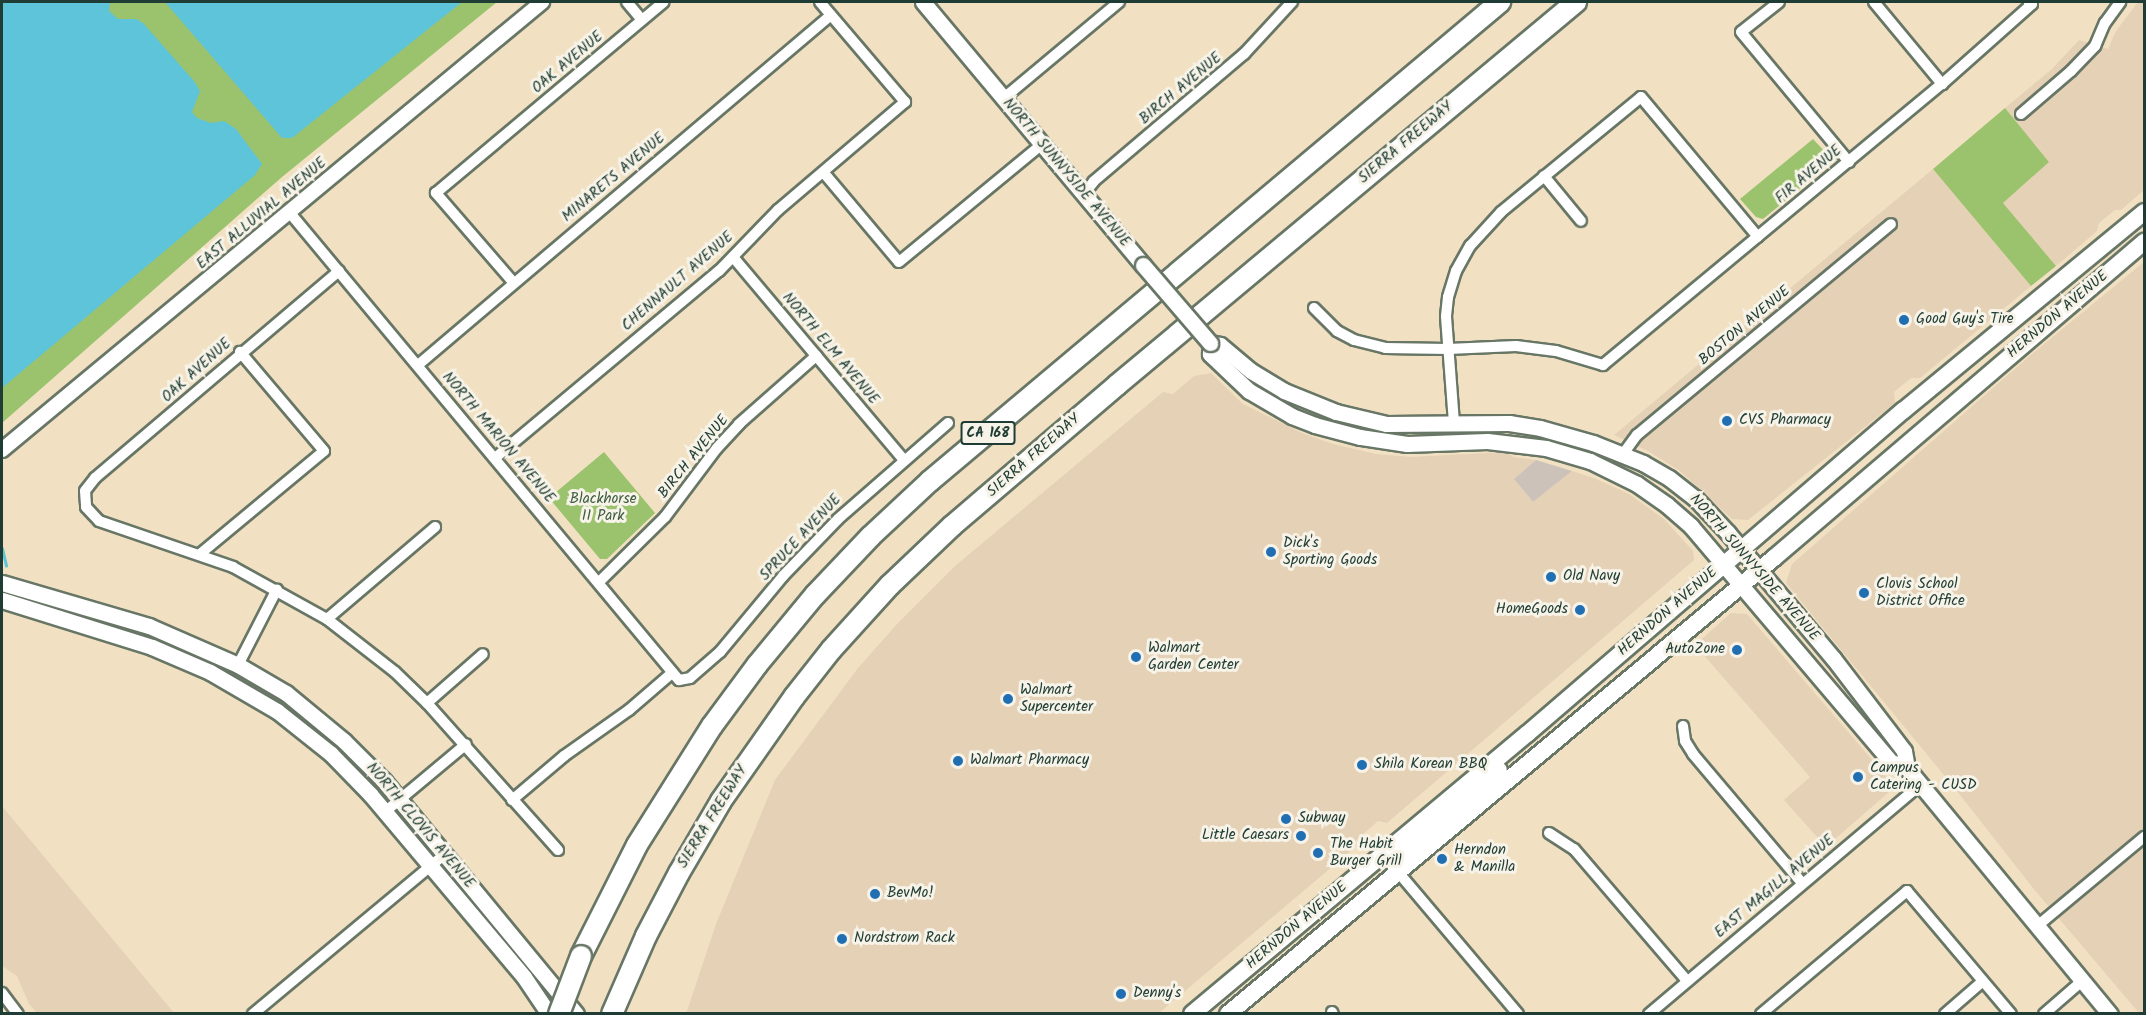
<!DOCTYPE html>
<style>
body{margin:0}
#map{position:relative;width:2146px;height:1015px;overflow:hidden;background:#f1e1c2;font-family:Kalam,sans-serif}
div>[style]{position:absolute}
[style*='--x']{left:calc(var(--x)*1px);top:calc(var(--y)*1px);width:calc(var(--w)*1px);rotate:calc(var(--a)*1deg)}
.built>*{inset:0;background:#e5d1b6}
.industrial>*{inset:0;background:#ccc2b9}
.green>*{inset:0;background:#9bc26d}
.water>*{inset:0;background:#5dc4da}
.stream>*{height:3px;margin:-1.5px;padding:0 1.5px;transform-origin:1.5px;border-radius:1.5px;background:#5dc4da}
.roads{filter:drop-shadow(2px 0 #687666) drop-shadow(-2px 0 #687666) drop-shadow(0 2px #687666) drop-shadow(0 -2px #687666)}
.minor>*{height:10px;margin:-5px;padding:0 5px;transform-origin:5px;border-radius:5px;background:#fff}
.tertiary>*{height:14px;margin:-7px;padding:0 7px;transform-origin:7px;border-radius:7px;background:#fff}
.secondary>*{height:15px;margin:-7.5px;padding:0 7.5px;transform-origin:7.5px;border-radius:7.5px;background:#fff}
.primary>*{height:16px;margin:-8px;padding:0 8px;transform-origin:8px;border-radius:8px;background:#fff}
.motorway>*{height:20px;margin:-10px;padding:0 10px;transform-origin:10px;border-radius:10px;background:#fff}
.bridges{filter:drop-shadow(2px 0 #687666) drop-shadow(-2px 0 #687666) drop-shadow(0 2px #687666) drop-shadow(0 -2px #687666)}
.secondary-bridge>*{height:15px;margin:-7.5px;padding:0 7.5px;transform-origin:7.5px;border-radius:7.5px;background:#fff}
.motorway-bridge>*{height:20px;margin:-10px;padding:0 10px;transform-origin:10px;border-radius:10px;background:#fff}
.dots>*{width:16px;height:16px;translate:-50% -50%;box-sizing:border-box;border:3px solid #f7f3e8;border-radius:50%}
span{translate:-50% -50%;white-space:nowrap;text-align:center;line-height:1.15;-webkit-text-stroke:6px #f7f3e8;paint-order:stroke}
.shield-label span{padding:2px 4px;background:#f7f3e8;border:2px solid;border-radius:4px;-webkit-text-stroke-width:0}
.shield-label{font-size:14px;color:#1f3d34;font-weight:700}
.street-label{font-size:15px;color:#1f3d34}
.poi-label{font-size:15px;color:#1f3d34}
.left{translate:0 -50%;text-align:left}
.right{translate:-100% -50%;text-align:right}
.park-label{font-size:15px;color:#3e5e42}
.frame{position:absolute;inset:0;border:3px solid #1f3d34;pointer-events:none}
</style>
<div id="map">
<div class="built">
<div style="clip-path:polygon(2138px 2px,2144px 2px,2144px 190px,2121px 210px,2115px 210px,2099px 223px,2097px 231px,2056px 266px,2003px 203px,2049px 162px,2005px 108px,2052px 69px,2079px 40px,2108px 49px,2116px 31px)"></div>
<div style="clip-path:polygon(1933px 169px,2031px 286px,1920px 378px,1911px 378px,1894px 392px,1895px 403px,1748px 520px,1732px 519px,1680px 471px,1648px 451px,1614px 435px)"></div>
<div style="clip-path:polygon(2144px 262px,2144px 1013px,2139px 1013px,2033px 888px,1953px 786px,1786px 583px,1792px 564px,2026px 359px)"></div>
<div style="clip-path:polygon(1211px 373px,1243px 404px,1302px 433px,1333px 444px,1376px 454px,1411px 457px,1505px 452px,1514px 457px,1536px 460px,1514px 479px,1533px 502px,1572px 471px,1594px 478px,1629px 494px,1664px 519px,1693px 551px,1694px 560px,1387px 823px,1378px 821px,1352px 844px,1352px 850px,1159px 1013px,686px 1014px,716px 924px,775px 780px,858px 668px,898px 623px,955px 566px,1163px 392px,1173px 394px,1194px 376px)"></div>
<div style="clip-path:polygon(1731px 613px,1747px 614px,1891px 782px,1889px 792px,1826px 847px,1784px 800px,1810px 777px,1695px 645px)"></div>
<div style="clip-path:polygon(2px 806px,174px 1013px,37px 1013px,29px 1004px,17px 976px,2px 966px)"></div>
</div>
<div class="industrial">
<div style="clip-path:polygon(1536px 460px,1572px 471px,1533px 502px,1514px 479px)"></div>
</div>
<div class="green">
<div style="clip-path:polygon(2px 2px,497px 2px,282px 177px,2px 423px)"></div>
<div style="clip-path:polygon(2005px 108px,2049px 162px,2003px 203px,2056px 266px,2031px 286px,1933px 169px)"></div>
<div style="clip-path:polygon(1813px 139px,1829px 156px,1828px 165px,1763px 219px,1756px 217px,1740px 199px)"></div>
<div style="clip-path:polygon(604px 452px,655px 513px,607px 559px,600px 559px,549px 498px)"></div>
</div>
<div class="water">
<div style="clip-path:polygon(2px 2px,110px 2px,109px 11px,118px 19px,136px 19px,143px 23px,194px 81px,200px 91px,192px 112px,197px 118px,211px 123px,224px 121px,236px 129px,262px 164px,255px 175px,2px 388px)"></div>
<div style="clip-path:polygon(165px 2px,462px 2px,292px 138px,282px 138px)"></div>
</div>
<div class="stream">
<div style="--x:2;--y:548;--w:18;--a:77"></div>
</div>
<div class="roads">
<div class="minor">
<div style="--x:627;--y:2;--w:23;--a:50"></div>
<div style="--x:1779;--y:2;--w:48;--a:141.7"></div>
<div style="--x:1741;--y:32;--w:169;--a:50.3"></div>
<div style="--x:1874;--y:2;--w:107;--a:50.3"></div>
<div style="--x:1004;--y:98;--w:150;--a:-39.9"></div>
<div style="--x:2021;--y:114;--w:66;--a:-40.7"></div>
<div style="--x:2071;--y:71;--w:35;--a:-46"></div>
<div style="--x:2095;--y:46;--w:25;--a:-67"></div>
<div style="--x:2105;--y:23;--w:26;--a:-54"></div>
<div style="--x:824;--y:173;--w:116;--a:49.9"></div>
<div style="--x:899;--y:262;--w:185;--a:-39.5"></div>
<div style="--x:1544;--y:176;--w:58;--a:50.6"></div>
<div style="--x:1084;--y:194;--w:16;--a:-52"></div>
<div style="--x:1094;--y:181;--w:197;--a:-40.3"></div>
<div style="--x:1244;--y:54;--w:71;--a:-47.3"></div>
<div style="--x:290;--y:213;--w:608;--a:50.21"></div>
<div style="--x:679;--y:680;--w:11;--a:-10"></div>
<div style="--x:690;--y:678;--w:40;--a:-41"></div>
<div style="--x:720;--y:652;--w:99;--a:-50.3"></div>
<div style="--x:783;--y:576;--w:79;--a:-46"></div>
<div style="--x:838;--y:519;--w:146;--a:-41.1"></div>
<div style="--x:733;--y:257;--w:265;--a:49.9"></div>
<div style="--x:339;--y:271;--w:320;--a:139.7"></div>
<div style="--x:95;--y:478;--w:16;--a:128"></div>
<div style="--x:85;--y:491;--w:16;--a:86"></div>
<div style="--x:86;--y:507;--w:19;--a:47"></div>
<div style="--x:99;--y:521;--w:142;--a:18.9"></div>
<div style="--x:233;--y:567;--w:107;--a:29"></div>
<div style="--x:327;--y:619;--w:86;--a:37.9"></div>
<div style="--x:395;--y:672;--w:45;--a:44.1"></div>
<div style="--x:427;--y:703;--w:197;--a:48.3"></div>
<div style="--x:513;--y:282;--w:118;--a:-130.9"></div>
<div style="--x:436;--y:193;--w:297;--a:-40"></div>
<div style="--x:1314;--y:308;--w:33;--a:45"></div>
<div style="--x:1337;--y:331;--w:19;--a:28"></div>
<div style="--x:1354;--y:340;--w:32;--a:14"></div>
<div style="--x:1385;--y:348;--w:63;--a:0.9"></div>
<div style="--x:1448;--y:349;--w:68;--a:-2.5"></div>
<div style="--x:1516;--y:346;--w:40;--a:7.1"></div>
<div style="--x:1556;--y:351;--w:49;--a:16.6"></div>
<div style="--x:1603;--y:365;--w:440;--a:-39.7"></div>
<div style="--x:1942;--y:84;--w:120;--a:-41.6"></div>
<div style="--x:2032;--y:4;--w:4;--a:-146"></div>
<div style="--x:418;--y:365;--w:541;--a:-40.28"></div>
<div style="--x:1454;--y:423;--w:107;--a:-94.3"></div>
<div style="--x:1446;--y:316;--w:19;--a:-84"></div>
<div style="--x:1448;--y:297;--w:27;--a:-73"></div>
<div style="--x:1456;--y:271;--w:29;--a:-61"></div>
<div style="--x:1470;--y:246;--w:46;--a:-47.6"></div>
<div style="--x:1501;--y:212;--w:181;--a:-39.4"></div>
<div style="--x:1641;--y:97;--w:182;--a:50.1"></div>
<div style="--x:1623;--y:454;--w:24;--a:-54"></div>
<div style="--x:1637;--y:435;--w:330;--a:-39.7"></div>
<div style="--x:495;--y:458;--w:292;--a:-39.9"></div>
<div style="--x:719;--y:271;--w:85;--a:-46"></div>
<div style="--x:778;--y:210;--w:167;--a:-40.4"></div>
<div style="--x:905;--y:102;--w:131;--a:-130.4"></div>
<div style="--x:200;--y:554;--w:161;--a:-39.7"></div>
<div style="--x:324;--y:451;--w:130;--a:-130.3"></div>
<div style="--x:599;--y:582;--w:93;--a:-44.6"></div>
<div style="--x:665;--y:517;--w:86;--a:-53"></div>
<div style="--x:717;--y:448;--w:33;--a:-47"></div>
<div style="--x:739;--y:424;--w:103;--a:-41.4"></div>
<div style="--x:327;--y:619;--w:142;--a:-40.4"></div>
<div style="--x:238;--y:665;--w:85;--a:-62.8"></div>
<div style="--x:427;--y:703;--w:74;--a:-41.2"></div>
<div style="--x:1683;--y:726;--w:15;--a:82"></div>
<div style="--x:1685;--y:741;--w:15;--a:58"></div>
<div style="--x:1693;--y:754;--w:169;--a:49.8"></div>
<div style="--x:512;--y:800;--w:68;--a:-40.2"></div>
<div style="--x:564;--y:756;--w:80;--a:-35.3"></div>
<div style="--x:629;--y:710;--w:57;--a:-40.7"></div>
<div style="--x:386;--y:811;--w:104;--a:-39.9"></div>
<div style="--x:1549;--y:833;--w:30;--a:33"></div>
<div style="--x:1574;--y:849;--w:174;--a:49.4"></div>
<div style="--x:1398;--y:872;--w:186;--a:49.8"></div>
<div style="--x:2036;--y:927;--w:141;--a:-39.8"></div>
<div style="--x:2;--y:993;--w:26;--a:53"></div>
<div style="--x:1332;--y:1012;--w:2;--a:63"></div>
<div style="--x:253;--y:1014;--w:250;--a:-39.8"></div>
<div style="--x:1649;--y:1014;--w:356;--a:-40.2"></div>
<div style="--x:1761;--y:1014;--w:191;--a:-40.1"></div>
<div style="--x:1907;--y:891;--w:161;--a:49.8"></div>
<div style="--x:1945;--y:1014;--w:50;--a:-41"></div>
<div style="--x:2044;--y:1014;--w:50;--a:-41"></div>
</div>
<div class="tertiary">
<div style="--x:2;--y:450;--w:702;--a:-39.68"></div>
</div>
<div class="secondary">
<div style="--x:923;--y:2;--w:343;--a:50.1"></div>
<div style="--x:2;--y:583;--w:153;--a:16.3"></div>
<div style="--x:149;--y:626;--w:97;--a:23.7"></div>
<div style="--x:238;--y:665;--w:56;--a:30.3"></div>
<div style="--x:286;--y:693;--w:75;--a:39.6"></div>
<div style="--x:344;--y:741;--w:57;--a:45"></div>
<div style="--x:384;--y:781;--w:302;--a:50.5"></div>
<div style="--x:2;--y:600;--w:157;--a:17.4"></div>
<div style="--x:152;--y:647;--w:63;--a:23.3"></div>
<div style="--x:210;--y:672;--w:78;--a:30.2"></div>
<div style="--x:277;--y:711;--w:69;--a:38.5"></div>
<div style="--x:331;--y:754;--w:56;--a:45.7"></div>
<div style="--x:370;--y:794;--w:239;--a:49.9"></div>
<div style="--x:524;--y:977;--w:45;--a:56"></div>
<div style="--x:1907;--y:768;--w:17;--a:-159"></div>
<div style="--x:1891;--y:762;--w:309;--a:-130.3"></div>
<div style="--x:1691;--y:526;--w:32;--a:-139"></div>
<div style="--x:1667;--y:505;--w:37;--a:-145"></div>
<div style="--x:1637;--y:484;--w:52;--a:-153.9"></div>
<div style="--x:1590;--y:461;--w:46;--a:-163.5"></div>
<div style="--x:1546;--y:448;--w:59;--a:-173.2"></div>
<div style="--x:1487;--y:441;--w:80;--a:177.9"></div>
<div style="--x:1407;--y:444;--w:48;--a:-171.5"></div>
<div style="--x:1360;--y:437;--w:47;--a:-165.1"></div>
<div style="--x:1315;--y:425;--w:25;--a:-159"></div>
<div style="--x:1292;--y:416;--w:50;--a:-149.8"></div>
<div style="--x:1249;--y:391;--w:54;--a:-136.5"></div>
<div style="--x:1210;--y:354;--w:11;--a:-90"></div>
<div style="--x:1210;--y:343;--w:10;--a:11"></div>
<div style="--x:1220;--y:345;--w:40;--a:40"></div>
<div style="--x:1251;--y:371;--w:39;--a:31"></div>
<div style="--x:1284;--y:391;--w:56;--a:22"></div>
<div style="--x:1336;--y:412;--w:51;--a:13.5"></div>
<div style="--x:1386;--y:424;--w:123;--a:-0.5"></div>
<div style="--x:1509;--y:423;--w:31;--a:9"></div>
<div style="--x:1540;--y:428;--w:55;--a:15.8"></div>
<div style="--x:1593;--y:443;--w:54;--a:21.8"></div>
<div style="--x:1643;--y:463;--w:30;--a:30"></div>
<div style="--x:1669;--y:478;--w:33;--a:38"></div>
<div style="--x:1695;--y:498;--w:48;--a:46.7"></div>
<div style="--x:1728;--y:533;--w:163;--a:50"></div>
<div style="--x:1833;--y:658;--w:117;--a:52.6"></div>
<div style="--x:1904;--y:751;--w:17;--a:80"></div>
<div style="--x:1907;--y:768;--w:319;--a:50.5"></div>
</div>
<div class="primary">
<div style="--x:1398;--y:872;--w:11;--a:-112"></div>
<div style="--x:1394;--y:862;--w:6;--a:-59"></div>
<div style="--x:1397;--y:857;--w:134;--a:-40.5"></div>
<div style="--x:1192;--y:1014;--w:437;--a:-39.9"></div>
<div style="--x:1527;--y:734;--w:497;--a:-40.7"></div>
<div style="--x:1904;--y:410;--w:311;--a:-39.5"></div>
<div style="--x:1228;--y:1014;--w:711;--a:-39.87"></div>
<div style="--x:1774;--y:558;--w:487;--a:-40.5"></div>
</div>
<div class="motorway">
<div style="--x:581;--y:956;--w:124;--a:-63.2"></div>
<div style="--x:637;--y:845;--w:141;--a:-57.8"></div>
<div style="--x:712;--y:726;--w:76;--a:-53.6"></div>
<div style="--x:757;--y:665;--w:91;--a:-50.4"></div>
<div style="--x:815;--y:595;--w:81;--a:-46.5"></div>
<div style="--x:871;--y:536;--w:81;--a:-43"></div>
<div style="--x:930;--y:481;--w:745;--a:-40.04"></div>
<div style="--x:612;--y:1014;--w:85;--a:-66.4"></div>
<div style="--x:646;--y:936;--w:71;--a:-62.4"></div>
<div style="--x:679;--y:873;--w:83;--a:-59.7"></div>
<div style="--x:721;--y:801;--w:127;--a:-54.9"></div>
<div style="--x:794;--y:697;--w:60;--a:-51.8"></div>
<div style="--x:831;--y:650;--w:88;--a:-47.8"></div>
<div style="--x:890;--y:585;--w:86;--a:-43.6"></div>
<div style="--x:952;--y:526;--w:217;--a:-40.5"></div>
<div style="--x:1117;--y:385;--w:598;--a:-39.84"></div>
</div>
</div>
<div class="bridges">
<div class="secondary-bridge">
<div style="--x:1143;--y:265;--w:103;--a:49.3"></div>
</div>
<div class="motorway-bridge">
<div style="--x:559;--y:1014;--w:62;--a:-69.2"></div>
</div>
</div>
<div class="dots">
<div style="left:1904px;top:320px;background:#1f6fb2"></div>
<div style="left:1727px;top:421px;background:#1f6fb2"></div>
<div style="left:1271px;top:552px;background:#1f6fb2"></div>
<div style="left:1551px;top:577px;background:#1f6fb2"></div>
<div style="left:1864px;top:593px;background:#1f6fb2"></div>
<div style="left:1580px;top:610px;background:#1f6fb2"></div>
<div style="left:1737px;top:650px;background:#1f6fb2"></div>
<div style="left:1136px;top:657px;background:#1f6fb2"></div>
<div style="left:1008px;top:699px;background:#1f6fb2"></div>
<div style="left:958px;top:761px;background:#1f6fb2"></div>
<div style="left:1362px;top:765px;background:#1f6fb2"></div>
<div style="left:1858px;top:777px;background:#1f6fb2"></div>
<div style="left:1286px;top:819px;background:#1f6fb2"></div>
<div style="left:1301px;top:836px;background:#1f6fb2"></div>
<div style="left:1318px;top:853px;background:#1f6fb2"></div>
<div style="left:1442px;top:859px;background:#1f6fb2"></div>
<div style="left:875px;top:894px;background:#1f6fb2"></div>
<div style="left:842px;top:939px;background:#1f6fb2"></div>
<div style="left:1121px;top:994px;background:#1f6fb2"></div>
</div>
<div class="shield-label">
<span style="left:988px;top:433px">CA 168</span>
</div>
<div class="street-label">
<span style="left:568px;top:63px;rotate:-40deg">OAK AVENUE</span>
<span style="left:1181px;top:89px;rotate:-40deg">BIRCH AVENUE</span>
<span style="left:1406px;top:143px;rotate:-40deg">SIERRA FREEWAY</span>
<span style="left:1066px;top:173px;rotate:50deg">NORTH SUNNYSIDE AVENUE</span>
<span style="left:1809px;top:175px;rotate:-40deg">FIR AVENUE</span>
<span style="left:614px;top:178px;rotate:-40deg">MINARETS AVENUE</span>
<span style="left:262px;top:214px;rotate:-40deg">EAST ALLUVIAL AVENUE</span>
<span style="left:678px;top:282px;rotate:-41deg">CHENNAULT AVENUE</span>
<span style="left:2058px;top:315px;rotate:-40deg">HERNDON AVENUE</span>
<span style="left:1745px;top:326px;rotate:-40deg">BOSTON AVENUE</span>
<span style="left:830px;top:349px;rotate:50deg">NORTH ELM AVENUE</span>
<span style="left:197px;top:371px;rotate:-42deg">OAK AVENUE</span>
<span style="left:498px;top:438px;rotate:50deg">NORTH MARION AVENUE</span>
<span style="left:1034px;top:456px;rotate:-41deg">SIERRA FREEWAY</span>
<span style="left:694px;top:457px;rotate:-51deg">BIRCH AVENUE</span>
<span style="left:801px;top:538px;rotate:-47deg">SPRUCE AVENUE</span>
<span style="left:1754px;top:568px;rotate:49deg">NORTH SUNNYSIDE AVENUE</span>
<span style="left:1668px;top:612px;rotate:-41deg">HERNDON AVENUE</span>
<span style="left:713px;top:817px;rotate:-58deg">SIERRA FREEWAY</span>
<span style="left:420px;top:826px;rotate:50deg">NORTH CLOVIS AVENUE</span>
<span style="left:1775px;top:887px;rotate:-40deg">EAST MAGILL AVENUE</span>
<span style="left:1297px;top:926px;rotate:-40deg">HERNDON AVENUE</span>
</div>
<div class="poi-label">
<span class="left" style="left:1916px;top:320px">Good Guy's Tire</span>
<span class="left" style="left:1739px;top:421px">CVS Pharmacy</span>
<span class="left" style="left:1283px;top:552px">Dick's<br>Sporting Goods</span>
<span class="left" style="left:1563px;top:577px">Old Navy</span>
<span class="left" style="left:1876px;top:593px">Clovis School<br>District Office</span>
<span class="right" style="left:1568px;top:610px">HomeGoods</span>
<span class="left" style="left:1148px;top:657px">Walmart<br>Garden Center</span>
<span class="right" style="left:1725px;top:650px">AutoZone</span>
<span class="left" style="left:1020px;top:699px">Walmart<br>Supercenter</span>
<span class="left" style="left:970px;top:761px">Walmart Pharmacy</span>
<span class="left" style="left:1374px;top:765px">Shila Korean BBQ</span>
<span class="left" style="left:1870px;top:777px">Campus<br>Catering - CUSD</span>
<span class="left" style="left:1298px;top:819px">Subway</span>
<span class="right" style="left:1289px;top:836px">Little Caesars</span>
<span class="left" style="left:1330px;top:853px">The Habit<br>Burger Grill</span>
<span class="left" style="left:1454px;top:859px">Herndon<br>&amp; Manilla</span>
<span class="left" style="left:887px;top:894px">BevMo!</span>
<span class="left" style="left:854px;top:939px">Nordstrom Rack</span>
<span class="left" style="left:1133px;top:994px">Denny's</span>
</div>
<div class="park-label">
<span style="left:603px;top:508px">Blackhorse<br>II Park</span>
</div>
<div class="frame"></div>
</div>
